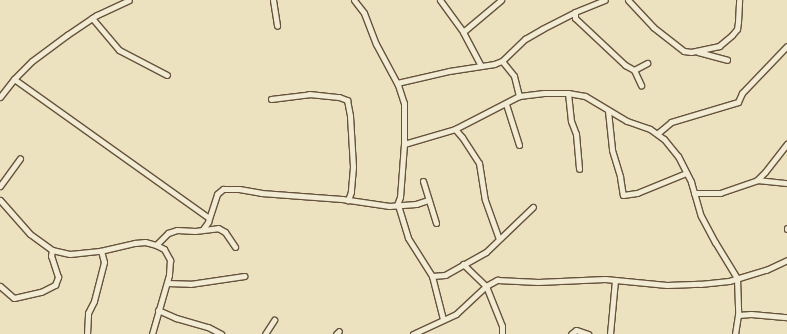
<!DOCTYPE html>
<style>
body{margin:0}
#map{position:relative;width:787px;height:334px;overflow:hidden;background:#ece2bf;font-family:"Gentium Book Plus",serif}
div>[style]{position:absolute}
[style*='--x']{left:calc(var(--x)*1px);top:calc(var(--y)*1px);width:calc(var(--w)*1px);rotate:calc(var(--a)*1deg)}
.roads{filter:drop-shadow(1px 0 #66523c) drop-shadow(-1px 0 #66523c) drop-shadow(0 1px #66523c) drop-shadow(0 -1px #66523c)}
.street>*{height:5px;margin:-2.5px;padding:0 2.5px;transform-origin:2.5px;border-radius:2.5px;background:#f3ecd5}
span{translate:-50% -50%;white-space:nowrap;text-align:center;line-height:1.15;-webkit-text-stroke:3.5px #f3ecd5;paint-order:stroke}
</style>
<div id="map">
<div class="roads">
<div class="street">
<div style="--x:273;--y:0;--w:26;--a:81"></div>
<div style="--x:354;--y:0;--w:16;--a:52"></div>
<div style="--x:364;--y:13;--w:33;--a:69"></div>
<div style="--x:376;--y:44;--w:47;--a:61.8"></div>
<div style="--x:398;--y:85;--w:19;--a:72"></div>
<div style="--x:404;--y:103;--w:41;--a:90"></div>
<div style="--x:404;--y:144;--w:53;--a:94.3"></div>
<div style="--x:400;--y:197;--w:9;--a:111"></div>
<div style="--x:440;--y:0;--w:39;--a:54"></div>
<div style="--x:463;--y:32;--w:38;--a:62"></div>
<div style="--x:628;--y:0;--w:37;--a:47"></div>
<div style="--x:653;--y:27;--w:39;--a:38"></div>
<div style="--x:684;--y:51;--w:7;--a:8"></div>
<div style="--x:691;--y:52;--w:29;--a:-12"></div>
<div style="--x:719;--y:46;--w:17;--a:-40"></div>
<div style="--x:732;--y:35;--w:8;--a:-50"></div>
<div style="--x:737;--y:29;--w:7;--a:-82"></div>
<div style="--x:738;--y:22;--w:22;--a:-87"></div>
<div style="--x:575;--y:12;--w:6;--a:90"></div>
<div style="--x:575;--y:18;--w:69;--a:43.2"></div>
<div style="--x:625;--y:65;--w:10;--a:29"></div>
<div style="--x:634;--y:70;--w:15;--a:-28"></div>
<div style="--x:92;--y:18;--w:42;--a:49.8"></div>
<div style="--x:119;--y:50;--w:54;--a:27.5"></div>
<div style="--x:463;--y:32;--w:50;--a:-40.1"></div>
<div style="--x:698;--y:52;--w:30;--a:15"></div>
<div style="--x:502;--y:61;--w:19;--a:51"></div>
<div style="--x:514;--y:76;--w:21;--a:76"></div>
<div style="--x:634;--y:70;--w:17;--a:65"></div>
<div style="--x:14;--y:79;--w:239;--a:35.5"></div>
<div style="--x:397;--y:83;--w:53;--a:-13"></div>
<div style="--x:449;--y:71;--w:46;--a:-8.8"></div>
<div style="--x:494;--y:64;--w:9;--a:-21"></div>
<div style="--x:502;--y:61;--w:32;--a:-44"></div>
<div style="--x:525;--y:39;--w:20;--a:-30"></div>
<div style="--x:542;--y:29;--w:37;--a:-27"></div>
<div style="--x:575;--y:12;--w:32;--a:-22"></div>
<div style="--x:568;--y:93;--w:28;--a:84"></div>
<div style="--x:571;--y:121;--w:14;--a:69"></div>
<div style="--x:576;--y:134;--w:35;--a:85"></div>
<div style="--x:0;--y:97;--w:23;--a:-52"></div>
<div style="--x:14;--y:79;--w:25;--a:-45"></div>
<div style="--x:32;--y:61;--w:44;--a:-36.6"></div>
<div style="--x:67;--y:35;--w:36;--a:-34"></div>
<div style="--x:97;--y:15;--w:35;--a:-25"></div>
<div style="--x:271;--y:99;--w:38;--a:-7"></div>
<div style="--x:309;--y:94;--w:30;--a:6"></div>
<div style="--x:339;--y:97;--w:9;--a:21"></div>
<div style="--x:347;--y:100;--w:16;--a:79"></div>
<div style="--x:350;--y:116;--w:51;--a:86.6"></div>
<div style="--x:353;--y:167;--w:25;--a:95"></div>
<div style="--x:351;--y:192;--w:9;--a:111"></div>
<div style="--x:506;--y:104;--w:43;--a:72.4"></div>
<div style="--x:608;--y:111;--w:39;--a:84"></div>
<div style="--x:612;--y:150;--w:28;--a:73"></div>
<div style="--x:620;--y:177;--w:18;--a:81"></div>
<div style="--x:623;--y:195;--w:14;--a:-8"></div>
<div style="--x:637;--y:193;--w:53;--a:-22.2"></div>
<div style="--x:455;--y:129;--w:11;--a:49"></div>
<div style="--x:462;--y:137;--w:31;--a:57"></div>
<div style="--x:479;--y:163;--w:37;--a:81"></div>
<div style="--x:485;--y:200;--w:41;--a:70.3"></div>
<div style="--x:658;--y:133;--w:17;--a:-40"></div>
<div style="--x:671;--y:122;--w:70;--a:-16.6"></div>
<div style="--x:738;--y:102;--w:10;--a:-66"></div>
<div style="--x:742;--y:93;--w:65;--a:-46.2"></div>
<div style="--x:404;--y:144;--w:53;--a:-16.4"></div>
<div style="--x:455;--y:129;--w:72;--a:-27.3"></div>
<div style="--x:519;--y:96;--w:25;--a:-7"></div>
<div style="--x:544;--y:93;--w:24;--a:0"></div>
<div style="--x:568;--y:93;--w:17;--a:10"></div>
<div style="--x:585;--y:96;--w:49;--a:30.8"></div>
<div style="--x:627;--y:121;--w:24;--a:19"></div>
<div style="--x:650;--y:129;--w:17;--a:36"></div>
<div style="--x:664;--y:139;--w:22;--a:51"></div>
<div style="--x:678;--y:156;--w:29;--a:63"></div>
<div style="--x:691;--y:182;--w:35;--a:74"></div>
<div style="--x:701;--y:216;--w:30;--a:62"></div>
<div style="--x:715;--y:242;--w:42;--a:58.6"></div>
<div style="--x:737;--y:278;--w:37;--a:88"></div>
<div style="--x:738;--y:315;--w:19;--a:99"></div>
<div style="--x:757;--y:180;--w:11;--a:-45"></div>
<div style="--x:765;--y:172;--w:36;--a:-52"></div>
<div style="--x:423;--y:181;--w:44;--a:72.8"></div>
<div style="--x:0;--y:186;--w:34;--a:-54"></div>
<div style="--x:694;--y:193;--w:26;--a:0"></div>
<div style="--x:720;--y:193;--w:39;--a:-19"></div>
<div style="--x:757;--y:180;--w:30;--a:6"></div>
<div style="--x:0;--y:200;--w:45;--a:48.6"></div>
<div style="--x:30;--y:234;--w:27;--a:36"></div>
<div style="--x:52;--y:250;--w:18;--a:13"></div>
<div style="--x:70;--y:254;--w:30;--a:-6"></div>
<div style="--x:100;--y:251;--w:36;--a:-13"></div>
<div style="--x:135;--y:243;--w:10;--a:-6"></div>
<div style="--x:145;--y:242;--w:11;--a:15"></div>
<div style="--x:156;--y:245;--w:9;--a:27"></div>
<div style="--x:164;--y:249;--w:13;--a:61"></div>
<div style="--x:170;--y:260;--w:15;--a:94"></div>
<div style="--x:169;--y:275;--w:61;--a:106.1"></div>
<div style="--x:398;--y:205;--w:34;--a:73"></div>
<div style="--x:408;--y:238;--w:45;--a:57.7"></div>
<div style="--x:432;--y:276;--w:44;--a:75.7"></div>
<div style="--x:787;--y:228;--w:1;--a:90"></div>
<div style="--x:203;--y:229;--w:9;--a:-54"></div>
<div style="--x:208;--y:222;--w:29;--a:-72"></div>
<div style="--x:217;--y:194;--w:8;--a:-40"></div>
<div style="--x:223;--y:189;--w:16;--a:0"></div>
<div style="--x:239;--y:189;--w:22;--a:10"></div>
<div style="--x:261;--y:193;--w:81;--a:4.2"></div>
<div style="--x:342;--y:199;--w:48;--a:8.5"></div>
<div style="--x:389;--y:206;--w:27;--a:-4"></div>
<div style="--x:416;--y:204;--w:13;--a:-18"></div>
<div style="--x:156;--y:245;--w:17;--a:-45"></div>
<div style="--x:168;--y:233;--w:9;--a:-18"></div>
<div style="--x:177;--y:230;--w:18;--a:3"></div>
<div style="--x:195;--y:231;--w:23;--a:-7"></div>
<div style="--x:218;--y:228;--w:8;--a:30"></div>
<div style="--x:225;--y:232;--w:18;--a:56"></div>
<div style="--x:463;--y:264;--w:32;--a:44"></div>
<div style="--x:486;--y:286;--w:43;--a:68.2"></div>
<div style="--x:502;--y:326;--w:8;--a:90"></div>
<div style="--x:432;--y:276;--w:13;--a:-4"></div>
<div style="--x:445;--y:275;--w:47;--a:-29.3"></div>
<div style="--x:486;--y:252;--w:65;--a:-43.8"></div>
<div style="--x:167;--y:283;--w:23;--a:2"></div>
<div style="--x:190;--y:284;--w:55;--a:-8.4"></div>
<div style="--x:0;--y:286;--w:18;--a:41"></div>
<div style="--x:14;--y:298;--w:28;--a:-13"></div>
<div style="--x:41;--y:292;--w:16;--a:-27"></div>
<div style="--x:55;--y:285;--w:9;--a:-69"></div>
<div style="--x:58;--y:277;--w:22;--a:-108"></div>
<div style="--x:51;--y:256;--w:6;--a:-81"></div>
<div style="--x:158;--y:310;--w:20;--a:24"></div>
<div style="--x:176;--y:318;--w:33;--a:16"></div>
<div style="--x:208;--y:327;--w:15;--a:28"></div>
<div style="--x:738;--y:315;--w:13;--a:-4"></div>
<div style="--x:751;--y:314;--w:36;--a:5"></div>
<div style="--x:87;--y:334;--w:21;--a:-87"></div>
<div style="--x:88;--y:313;--w:13;--a:-63"></div>
<div style="--x:94;--y:301;--w:40;--a:-75.6"></div>
<div style="--x:104;--y:262;--w:11;--a:-105"></div>
<div style="--x:265;--y:334;--w:17;--a:-57"></div>
<div style="--x:336;--y:334;--w:4;--a:-45"></div>
<div style="--x:413;--y:334;--w:47;--a:-24.9"></div>
<div style="--x:456;--y:314;--w:41;--a:-43"></div>
<div style="--x:486;--y:286;--w:13;--a:-29"></div>
<div style="--x:497;--y:280;--w:41;--a:2.8"></div>
<div style="--x:538;--y:282;--w:67;--a:-2.6"></div>
<div style="--x:605;--y:279;--w:62;--a:5.5"></div>
<div style="--x:667;--y:285;--w:33;--a:-2"></div>
<div style="--x:700;--y:284;--w:29;--a:-6"></div>
<div style="--x:729;--y:281;--w:39;--a:-17"></div>
<div style="--x:766;--y:270;--w:23;--a:-25"></div>
<div style="--x:571;--y:334;--w:6;--a:-39"></div>
<div style="--x:576;--y:330;--w:13;--a:18"></div>
<div style="--x:610;--y:334;--w:54;--a:-84.7"></div>
</div>
</div>
</div>
